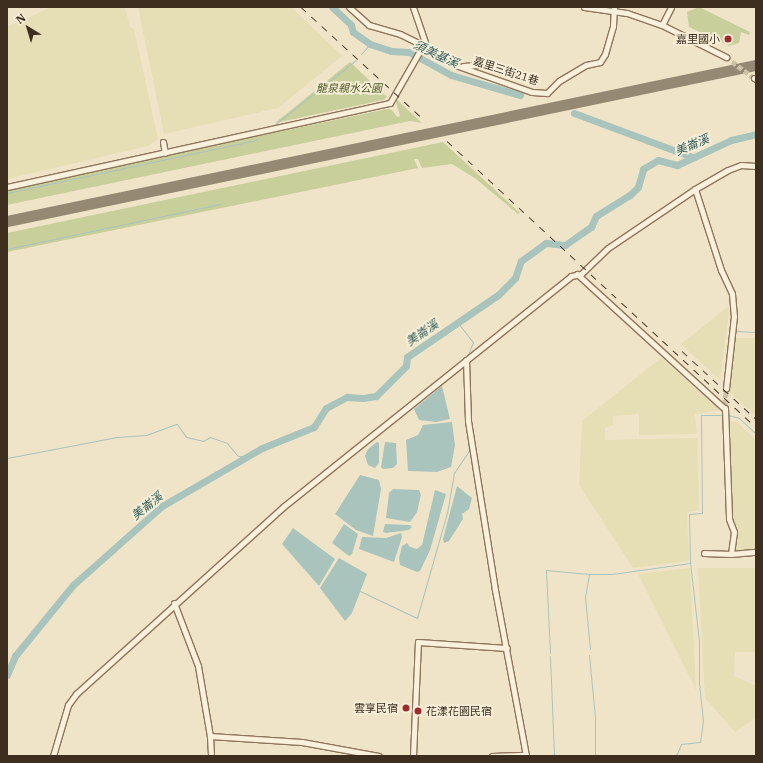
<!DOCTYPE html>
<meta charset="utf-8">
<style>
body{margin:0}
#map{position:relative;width:763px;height:763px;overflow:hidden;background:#f0e4c8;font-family:"IBM Plex Serif","Noto Sans TC",serif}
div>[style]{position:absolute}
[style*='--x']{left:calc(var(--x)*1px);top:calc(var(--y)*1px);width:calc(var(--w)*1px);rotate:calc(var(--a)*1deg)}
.farmland>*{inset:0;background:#e6deb5}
.green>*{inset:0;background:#c9cf9b}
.water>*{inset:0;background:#a9c4bc}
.stream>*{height:1px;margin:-0.5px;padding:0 0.5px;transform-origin:0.5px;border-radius:0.5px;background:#a9c4bc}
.river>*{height:7px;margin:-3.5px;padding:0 3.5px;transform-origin:3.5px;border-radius:3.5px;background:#a9c4bc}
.taxiway>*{height:11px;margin:-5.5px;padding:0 5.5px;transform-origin:5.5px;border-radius:5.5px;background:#968974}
.minor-tunnel>*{height:5px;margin-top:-2.5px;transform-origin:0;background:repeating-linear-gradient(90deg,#ccc0a6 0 5px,transparent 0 7.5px)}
.roads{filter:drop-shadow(1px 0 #8d765c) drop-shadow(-1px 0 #8d765c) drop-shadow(0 1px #8d765c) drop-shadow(0 -1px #8d765c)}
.minor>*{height:5px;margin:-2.5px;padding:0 2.5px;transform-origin:2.5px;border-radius:2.5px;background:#faf1dc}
.rail>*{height:1px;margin-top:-0.5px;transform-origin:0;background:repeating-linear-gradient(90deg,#3d2e20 0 7px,transparent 0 14px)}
.dots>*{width:11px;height:11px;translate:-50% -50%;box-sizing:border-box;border:2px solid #f7eed8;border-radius:50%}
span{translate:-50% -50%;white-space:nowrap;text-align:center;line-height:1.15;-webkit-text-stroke:3.5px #f7eed8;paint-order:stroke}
.poi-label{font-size:11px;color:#3d2e20}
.right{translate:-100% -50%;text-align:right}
.left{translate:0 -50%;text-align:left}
.street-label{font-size:11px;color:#3d2e20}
.park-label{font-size:11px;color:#4d5a26;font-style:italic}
.water-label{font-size:12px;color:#2f5d5a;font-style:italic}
.frame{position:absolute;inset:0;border:8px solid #3d2e20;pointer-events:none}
.north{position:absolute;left:8px;top:8px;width:40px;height:40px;-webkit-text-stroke:3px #f7eed8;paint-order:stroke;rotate:322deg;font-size:11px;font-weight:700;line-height:16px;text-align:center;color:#3d2e20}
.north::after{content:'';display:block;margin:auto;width:14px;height:18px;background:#3d2e20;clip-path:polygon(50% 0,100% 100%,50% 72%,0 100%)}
</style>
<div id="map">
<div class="farmland">
<div style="clip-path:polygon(52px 7px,125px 7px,130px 27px,134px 29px,158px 139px,148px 146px,7px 179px,7px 27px)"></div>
<div style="clip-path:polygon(138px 7px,291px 7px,342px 56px,278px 108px,164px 134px)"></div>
<div style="clip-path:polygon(730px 305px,720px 380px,681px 344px)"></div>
<div style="clip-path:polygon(736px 338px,756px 338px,756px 416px,726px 389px)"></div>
<div style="clip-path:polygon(661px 358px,720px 410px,695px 414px,697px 434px,639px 435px,639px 414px,613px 416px,613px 425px,605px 428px,605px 440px,698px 438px,699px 510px,687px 512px,689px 561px,633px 568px,579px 485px,582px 421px)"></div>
<div style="clip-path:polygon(730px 421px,737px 422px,756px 440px,756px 552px,734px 553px)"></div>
<div style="clip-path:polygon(690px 568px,696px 690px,638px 574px)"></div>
<div style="clip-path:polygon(698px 568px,756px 568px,756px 652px,735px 652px,734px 676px,756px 686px,756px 718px,735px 732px,705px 698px)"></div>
</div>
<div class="green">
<div style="clip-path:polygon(699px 7px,750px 32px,749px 35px,741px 32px,739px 43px,729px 46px,689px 27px,687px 12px)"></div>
<div style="clip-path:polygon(350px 62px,387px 97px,383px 100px,275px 123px)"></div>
<div style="clip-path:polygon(395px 98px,422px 123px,410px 121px,7px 205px,7px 189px,387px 109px,392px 110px,397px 117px,400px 116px)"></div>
<div style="clip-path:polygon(443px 142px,520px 213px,518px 214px,476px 179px,452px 164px,422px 168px,418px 159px,414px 159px,418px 168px,7px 252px,7px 233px)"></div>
</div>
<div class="water">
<div style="clip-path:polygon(442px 386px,450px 419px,436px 422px,419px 420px,414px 409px)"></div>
<div style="clip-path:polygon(452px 422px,455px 445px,451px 467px,437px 472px,408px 471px,406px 440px,418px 435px,423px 425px)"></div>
<div style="clip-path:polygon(377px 442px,379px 443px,379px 463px,375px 468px,368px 465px,365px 456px,368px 449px)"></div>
<div style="clip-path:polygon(385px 442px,396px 443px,397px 464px,393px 468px,383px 469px,381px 467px)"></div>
<div style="clip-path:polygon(360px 475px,379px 480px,381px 489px,373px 536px,356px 530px,335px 514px)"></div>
<div style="clip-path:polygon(457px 486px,472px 498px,469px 509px,462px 514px,463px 519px,449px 541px,444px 543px,443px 539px)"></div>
<div style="clip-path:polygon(393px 489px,419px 490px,421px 495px,417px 512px,410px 522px,386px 518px,389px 493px)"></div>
<div style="clip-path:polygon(435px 490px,446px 494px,430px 550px,420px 571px,417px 572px,400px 565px,399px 558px,402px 546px,407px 543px,410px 547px,417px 549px,422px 545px)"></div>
<div style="clip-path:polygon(344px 524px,358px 534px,352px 554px,349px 556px,332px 543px)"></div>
<div style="clip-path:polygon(385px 524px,410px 525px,412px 527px,409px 530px,386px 533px,383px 532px)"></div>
<div style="clip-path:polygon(293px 528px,335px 559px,319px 586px,282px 544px)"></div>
<div style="clip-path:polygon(401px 533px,402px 537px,394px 562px,359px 549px,362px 537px,386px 538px)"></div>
<div style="clip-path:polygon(339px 558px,367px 574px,352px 613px,345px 621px,320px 588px)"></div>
</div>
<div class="stream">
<div style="--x:361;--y:54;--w:13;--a:-48"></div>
<div style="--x:273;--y:126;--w:106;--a:-38.5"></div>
<div style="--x:7;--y:193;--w:256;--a:-12"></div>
<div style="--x:7;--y:249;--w:218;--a:-11.9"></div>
<div style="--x:458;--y:323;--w:24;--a:52"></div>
<div style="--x:473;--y:342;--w:14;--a:111"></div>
<div style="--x:735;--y:331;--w:21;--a:3"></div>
<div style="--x:464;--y:367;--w:21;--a:90"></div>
<div style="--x:728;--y:415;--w:11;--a:15"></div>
<div style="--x:739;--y:418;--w:23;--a:43"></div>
<div style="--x:7;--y:458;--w:112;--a:-10.8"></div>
<div style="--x:117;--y:437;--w:29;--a:-4"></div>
<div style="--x:146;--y:435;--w:33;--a:-20"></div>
<div style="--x:177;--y:424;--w:16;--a:55"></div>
<div style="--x:186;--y:437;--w:17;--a:13"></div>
<div style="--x:203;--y:441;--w:8;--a:-30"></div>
<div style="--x:210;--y:437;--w:18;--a:19"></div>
<div style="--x:227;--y:443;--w:17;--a:50"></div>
<div style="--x:238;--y:456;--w:10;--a:0"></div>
<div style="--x:360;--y:591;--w:63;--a:25.3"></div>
<div style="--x:417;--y:618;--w:109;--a:-74.1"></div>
<div style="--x:447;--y:513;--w:41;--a:-80.1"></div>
<div style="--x:454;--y:473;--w:27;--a:-56"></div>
<div style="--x:469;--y:451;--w:18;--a:-96"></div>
<div style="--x:590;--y:649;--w:52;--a:-95.5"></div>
<div style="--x:585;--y:597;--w:23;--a:-80"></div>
<div style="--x:589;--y:574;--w:23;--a:0"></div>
<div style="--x:612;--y:574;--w:79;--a:-8"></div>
<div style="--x:550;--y:653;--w:83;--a:-92.8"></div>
<div style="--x:546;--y:570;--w:43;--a:5.3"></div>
<div style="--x:589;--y:655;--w:62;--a:84.5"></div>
<div style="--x:595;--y:717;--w:39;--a:90"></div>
<div style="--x:550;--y:656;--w:100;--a:87.7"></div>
<div style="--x:676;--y:756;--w:13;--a:-67"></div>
<div style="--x:681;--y:744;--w:19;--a:-6"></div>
<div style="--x:700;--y:742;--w:21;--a:-82"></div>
<div style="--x:703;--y:721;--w:36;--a:-96"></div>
<div style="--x:699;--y:685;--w:44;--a:-90"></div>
<div style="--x:699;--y:641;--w:80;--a:-96.5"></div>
<div style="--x:690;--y:562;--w:48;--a:-91.2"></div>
<div style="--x:689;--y:514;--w:13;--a:-4"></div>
<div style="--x:702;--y:513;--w:98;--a:-90.6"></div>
<div style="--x:701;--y:415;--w:22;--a:0"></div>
</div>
<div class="river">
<div style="--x:332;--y:7;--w:26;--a:43"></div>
<div style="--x:351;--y:25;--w:7;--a:74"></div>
<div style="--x:353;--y:32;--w:21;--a:35"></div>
<div style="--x:370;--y:44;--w:22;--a:18"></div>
<div style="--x:391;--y:51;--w:18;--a:3"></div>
<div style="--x:409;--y:52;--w:48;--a:28.7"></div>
<div style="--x:451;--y:75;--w:72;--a:16.2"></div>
<div style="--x:574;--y:113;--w:126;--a:20.4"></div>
<div style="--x:7;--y:675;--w:21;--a:-67"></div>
<div style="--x:15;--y:656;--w:92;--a:-50.8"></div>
<div style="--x:73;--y:585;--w:119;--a:-41.6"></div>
<div style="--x:162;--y:506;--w:116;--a:-30.1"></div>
<div style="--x:262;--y:448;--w:56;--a:-22"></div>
<div style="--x:314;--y:427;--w:22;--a:-58"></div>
<div style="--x:326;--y:408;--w:24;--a:-28"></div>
<div style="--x:347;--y:397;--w:16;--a:4"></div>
<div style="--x:363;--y:398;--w:13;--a:-9"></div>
<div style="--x:376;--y:396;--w:42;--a:-45"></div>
<div style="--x:406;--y:366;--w:9;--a:-84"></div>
<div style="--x:407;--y:357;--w:110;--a:-34.3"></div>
<div style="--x:498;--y:295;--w:24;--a:-45"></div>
<div style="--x:515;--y:278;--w:18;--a:-71"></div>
<div style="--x:521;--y:261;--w:31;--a:-36"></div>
<div style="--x:546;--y:243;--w:19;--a:6"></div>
<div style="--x:565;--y:245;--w:32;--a:-35"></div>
<div style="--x:591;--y:227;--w:12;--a:-66"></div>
<div style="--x:596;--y:216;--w:40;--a:-32"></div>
<div style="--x:630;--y:195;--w:11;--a:-45"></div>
<div style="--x:638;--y:187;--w:19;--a:-74"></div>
<div style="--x:643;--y:169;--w:17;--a:-31"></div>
<div style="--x:658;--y:160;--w:20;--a:15"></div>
<div style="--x:677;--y:165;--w:60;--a:-24.8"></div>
<div style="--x:731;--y:140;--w:26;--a:-13"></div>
</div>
<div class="taxiway">
<div style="--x:7;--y:221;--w:765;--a:-11.77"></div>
</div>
<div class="minor-tunnel">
<div style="--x:726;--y:57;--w:35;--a:37"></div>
<div style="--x:725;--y:405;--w:16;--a:-86"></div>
</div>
<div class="roads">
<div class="minor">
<div style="--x:349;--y:7;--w:27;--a:42"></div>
<div style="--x:369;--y:25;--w:32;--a:16"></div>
<div style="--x:400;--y:34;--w:25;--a:26"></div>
<div style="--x:584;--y:7;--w:43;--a:7.9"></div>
<div style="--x:627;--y:13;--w:37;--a:19"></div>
<div style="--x:662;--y:25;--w:72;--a:26.6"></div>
<div style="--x:662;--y:25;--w:20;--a:-63"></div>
<div style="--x:443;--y:57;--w:17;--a:31"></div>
<div style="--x:458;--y:66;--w:78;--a:19.4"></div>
<div style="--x:532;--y:92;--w:15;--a:4"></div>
<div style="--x:547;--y:93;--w:17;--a:-45"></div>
<div style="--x:559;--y:81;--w:31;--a:-31"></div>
<div style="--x:586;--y:65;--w:14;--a:-12"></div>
<div style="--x:600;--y:62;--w:9;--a:-58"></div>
<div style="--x:605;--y:54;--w:29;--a:-74"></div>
<div style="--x:613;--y:26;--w:19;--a:-87"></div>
<div style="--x:463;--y:66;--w:30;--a:-4"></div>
<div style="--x:754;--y:78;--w:2;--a:27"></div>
<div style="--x:163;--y:142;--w:11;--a:80"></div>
<div style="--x:7;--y:187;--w:392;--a:-12.4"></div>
<div style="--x:390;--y:103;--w:70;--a:-60.2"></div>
<div style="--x:425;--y:42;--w:37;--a:-109"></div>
<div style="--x:695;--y:189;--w:85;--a:72.2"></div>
<div style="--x:721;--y:270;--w:26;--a:65"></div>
<div style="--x:732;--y:294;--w:22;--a:85"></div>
<div style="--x:734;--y:316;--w:73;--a:96.3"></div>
<div style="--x:577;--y:274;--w:200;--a:42.4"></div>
<div style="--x:466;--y:360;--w:61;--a:88.1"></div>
<div style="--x:468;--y:421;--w:171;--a:80.9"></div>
<div style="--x:495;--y:590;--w:169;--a:79.4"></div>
<div style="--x:725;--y:408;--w:111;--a:87.9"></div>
<div style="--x:729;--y:519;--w:14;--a:69"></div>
<div style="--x:734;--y:532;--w:22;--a:98"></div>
<div style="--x:731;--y:554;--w:25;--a:-5"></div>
<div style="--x:704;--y:553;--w:27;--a:2"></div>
<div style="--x:174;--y:603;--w:67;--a:69.1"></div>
<div style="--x:198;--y:666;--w:71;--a:80.3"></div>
<div style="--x:210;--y:736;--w:20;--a:87"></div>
<div style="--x:210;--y:736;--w:92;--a:3.7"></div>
<div style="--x:302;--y:742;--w:78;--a:10.3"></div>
<div style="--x:53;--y:756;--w:53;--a:-73.6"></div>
<div style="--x:68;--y:705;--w:14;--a:-54"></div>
<div style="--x:76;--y:694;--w:279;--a:-42.1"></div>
<div style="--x:283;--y:507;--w:369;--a:-38.7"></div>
<div style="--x:571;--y:276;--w:10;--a:-11"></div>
<div style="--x:581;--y:274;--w:37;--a:-44"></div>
<div style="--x:608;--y:248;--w:105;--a:-34.1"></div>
<div style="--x:695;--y:189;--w:38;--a:-30"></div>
<div style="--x:728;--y:170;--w:14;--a:-21"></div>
<div style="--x:741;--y:165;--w:15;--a:4"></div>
<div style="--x:413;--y:756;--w:114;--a:-87.5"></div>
<div style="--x:418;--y:642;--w:89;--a:3.9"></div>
<div style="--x:492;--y:756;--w:34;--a:-2"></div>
</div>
</div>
<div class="rail">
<div style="--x:301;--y:7;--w:163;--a:42.5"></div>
<div style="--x:447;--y:141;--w:421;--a:42.8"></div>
<div style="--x:682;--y:351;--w:100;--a:42.6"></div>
</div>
<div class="dots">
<div style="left:728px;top:39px;background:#9e2a2b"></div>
<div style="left:406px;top:708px;background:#9e2a2b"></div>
<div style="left:418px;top:711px;background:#9e2a2b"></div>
</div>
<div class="poi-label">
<span class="right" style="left:720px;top:39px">嘉里國小</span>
<span class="right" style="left:398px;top:708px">雲享民宿</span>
<span class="left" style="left:426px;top:711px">花漾花園民宿</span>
</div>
<div class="street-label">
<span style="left:506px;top:71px;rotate:18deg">嘉里三街21巷</span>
</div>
<div class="park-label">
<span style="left:349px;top:88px">龍泉親水公園</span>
</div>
<div class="water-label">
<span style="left:436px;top:54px;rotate:25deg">須美基溪</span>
<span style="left:692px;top:145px;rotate:-23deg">美崙溪</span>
<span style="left:422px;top:333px;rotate:-34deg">美崙溪</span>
<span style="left:147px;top:506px;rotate:-39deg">美崙溪</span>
</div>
<div class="frame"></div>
<div class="north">N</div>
</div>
